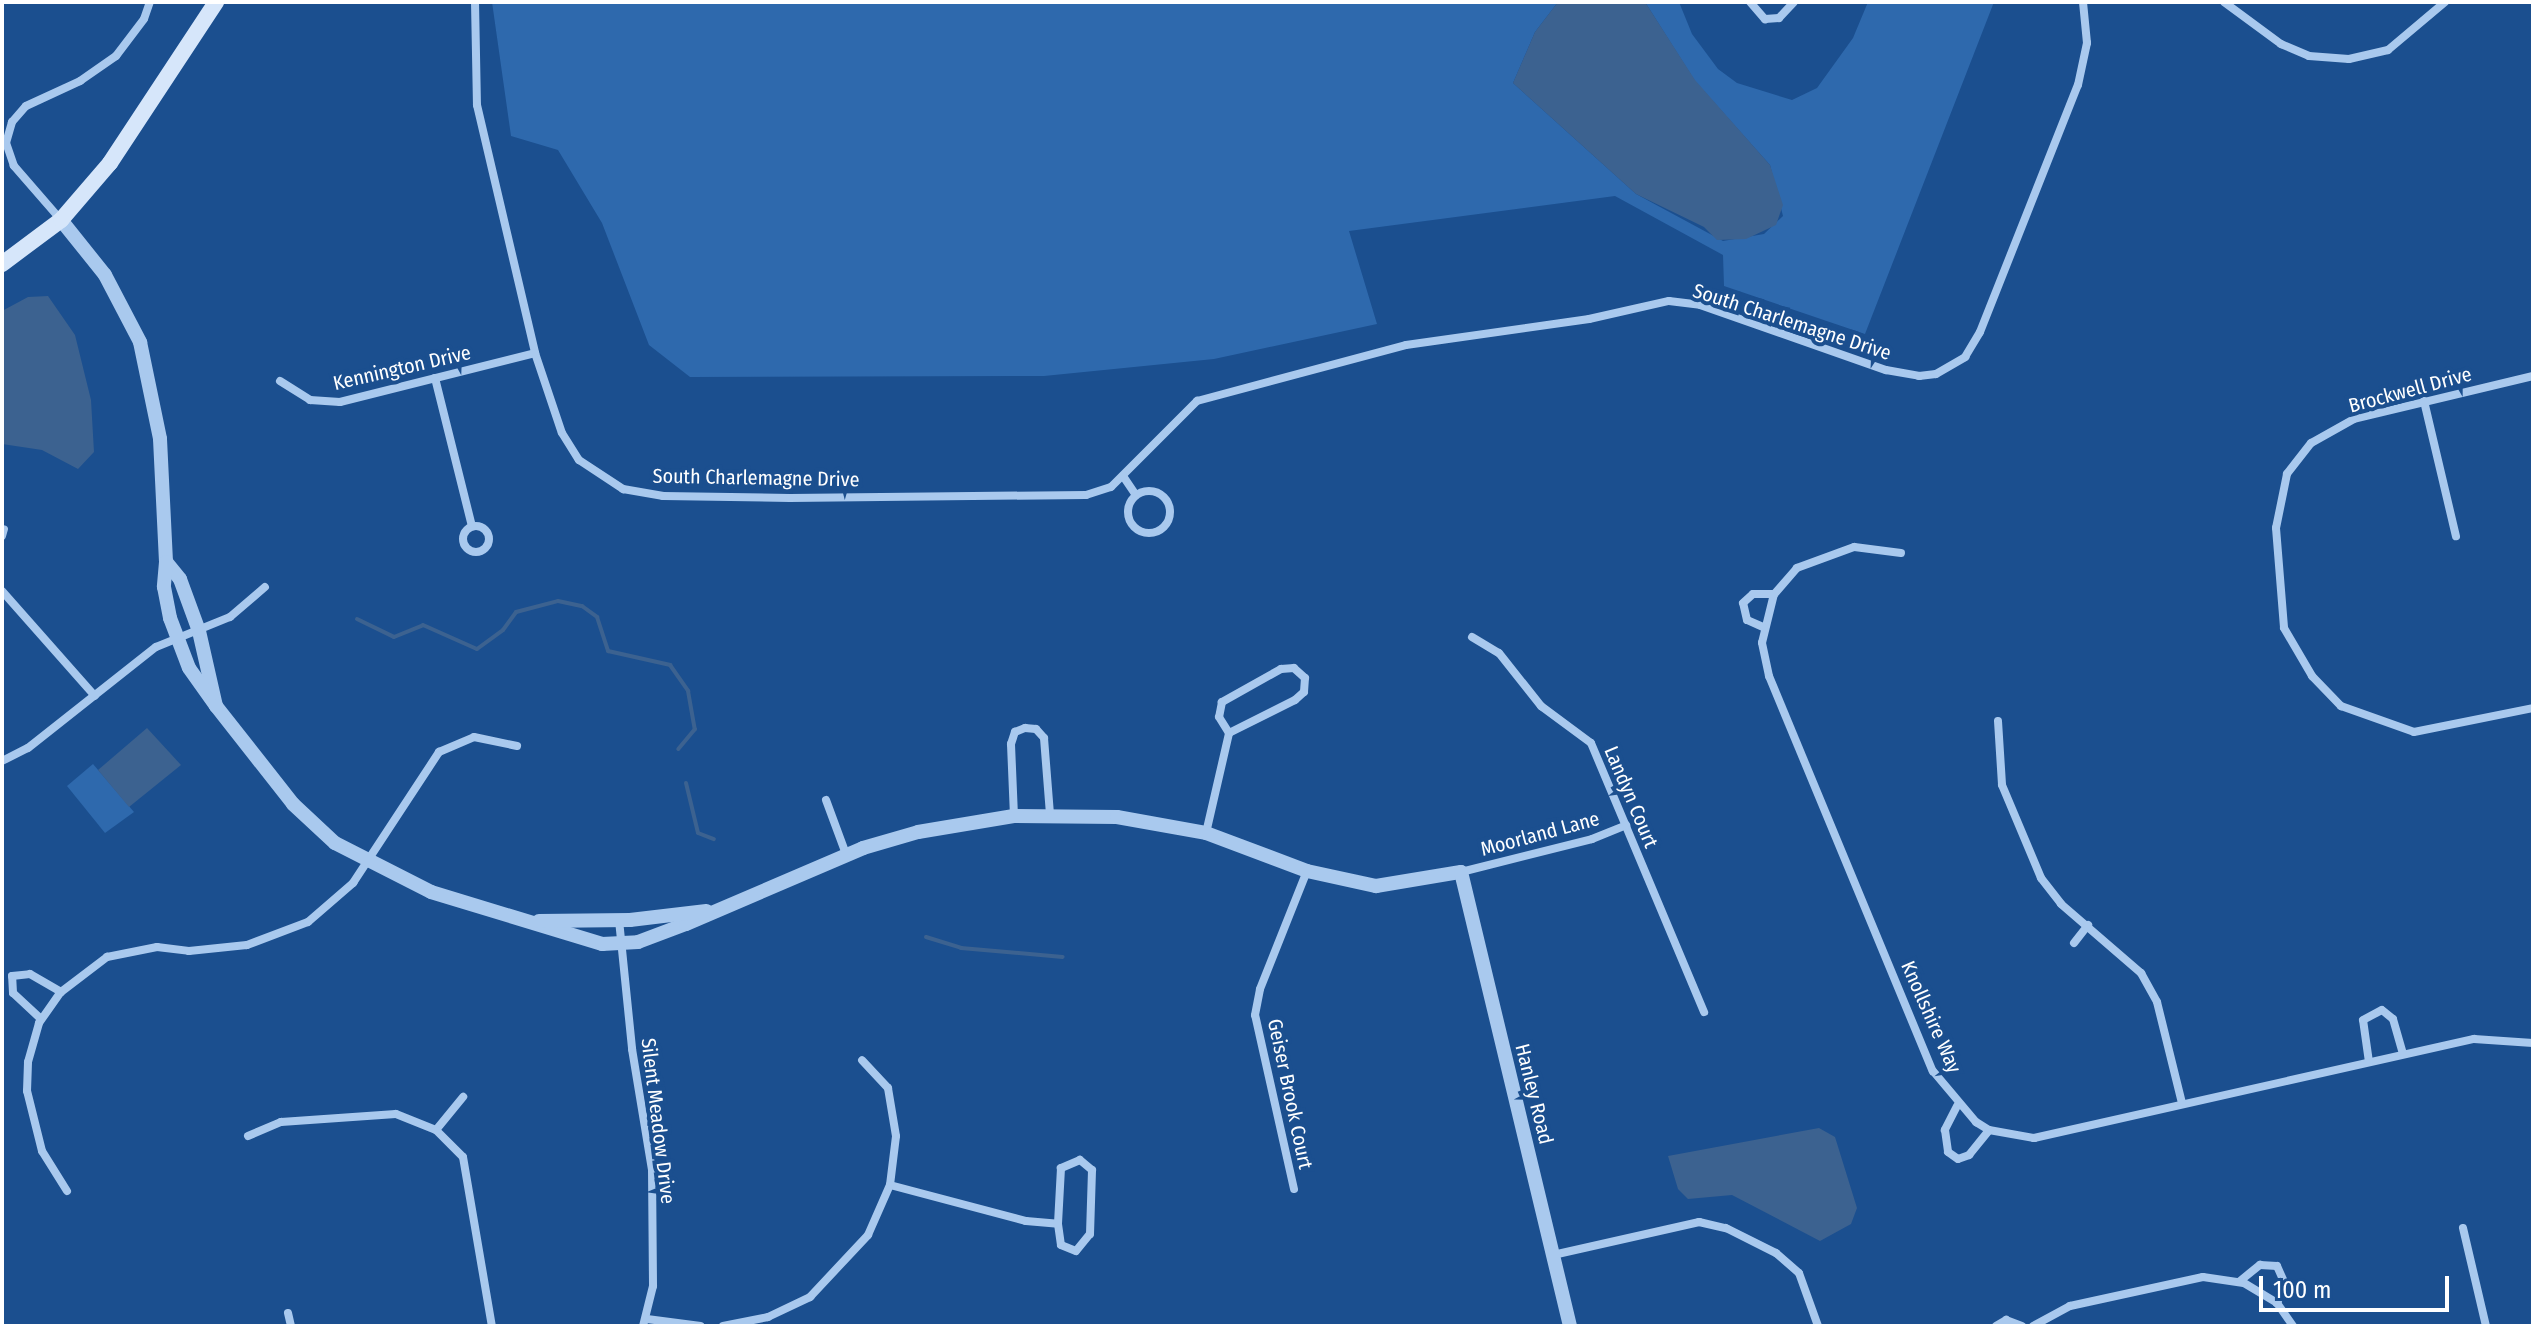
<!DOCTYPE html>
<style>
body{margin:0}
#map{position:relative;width:2535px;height:1328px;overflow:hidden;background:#1b4f8f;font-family:"Fira Sans Condensed",sans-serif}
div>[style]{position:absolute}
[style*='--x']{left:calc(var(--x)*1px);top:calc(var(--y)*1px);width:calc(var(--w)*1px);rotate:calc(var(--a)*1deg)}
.green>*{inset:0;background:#2e69ad}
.water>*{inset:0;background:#3c6290}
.stream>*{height:4px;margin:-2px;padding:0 2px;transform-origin:2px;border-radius:2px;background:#3c6290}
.minor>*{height:8px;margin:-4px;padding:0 4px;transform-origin:4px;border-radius:4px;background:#a9c9ee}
.minor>.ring{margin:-4px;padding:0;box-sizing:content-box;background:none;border:8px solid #a9c9ee;border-radius:50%}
.tertiary>*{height:14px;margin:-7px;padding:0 7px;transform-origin:7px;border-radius:7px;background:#a9c9ee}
.secondary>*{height:16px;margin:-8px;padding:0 8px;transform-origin:8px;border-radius:8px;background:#d6e6fa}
span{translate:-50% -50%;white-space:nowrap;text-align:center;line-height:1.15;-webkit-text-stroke:8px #1b4f8f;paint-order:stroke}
.street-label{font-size:20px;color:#fff}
.frame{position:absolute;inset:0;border:4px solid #fff;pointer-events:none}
.scale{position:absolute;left:2259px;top:1276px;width:190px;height:36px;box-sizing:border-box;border:4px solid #fff;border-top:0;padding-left:10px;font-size:24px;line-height:28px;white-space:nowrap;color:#fff;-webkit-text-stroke:6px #1b4f8f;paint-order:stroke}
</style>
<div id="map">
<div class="green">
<div style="clip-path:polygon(492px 2px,1558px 2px,1535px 32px,1513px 83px,1636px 194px,1723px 241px,1764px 234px,1783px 216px,1770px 165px,1695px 81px,1645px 2px,1679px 2px,1692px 34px,1718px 69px,1737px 83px,1792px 100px,1817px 88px,1853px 38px,1868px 2px,1994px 2px,1865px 334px,1724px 286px,1723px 255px,1615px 196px,1349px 231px,1377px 324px,1214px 359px,1044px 376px,690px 377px,649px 345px,602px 223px,558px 150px,511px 136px)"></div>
<div style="clip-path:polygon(93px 764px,134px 812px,105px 833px,67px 786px)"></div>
</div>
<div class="water">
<div style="clip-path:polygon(1558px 2px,1645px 2px,1695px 80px,1770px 165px,1783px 205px,1776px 225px,1746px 239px,1717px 240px,1704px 227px,1636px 194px,1513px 83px,1535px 32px)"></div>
<div style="clip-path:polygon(48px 296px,75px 335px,91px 400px,94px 452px,78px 469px,42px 450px,2px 444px,2px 311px,28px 297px)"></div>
<div style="clip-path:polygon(147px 728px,181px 765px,129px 807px,98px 770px)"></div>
<div style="clip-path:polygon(1819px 1128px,1835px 1137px,1857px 1208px,1851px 1224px,1820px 1241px,1732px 1195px,1688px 1199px,1678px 1189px,1668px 1156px)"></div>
</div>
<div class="stream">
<div style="--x:357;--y:619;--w:41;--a:25.9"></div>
<div style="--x:394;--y:637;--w:31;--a:-22"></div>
<div style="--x:423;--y:625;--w:59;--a:24"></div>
<div style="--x:477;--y:649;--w:32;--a:-36"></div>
<div style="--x:503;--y:630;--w:22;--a:-54"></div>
<div style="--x:516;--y:612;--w:43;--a:-14.7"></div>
<div style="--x:558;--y:601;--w:25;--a:12"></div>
<div style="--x:582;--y:606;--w:19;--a:36"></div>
<div style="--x:597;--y:617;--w:36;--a:72"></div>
<div style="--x:608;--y:651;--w:64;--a:12.7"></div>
<div style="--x:670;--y:665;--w:32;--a:55"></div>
<div style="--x:688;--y:691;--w:39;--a:80"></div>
<div style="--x:695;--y:729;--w:26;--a:130"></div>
<div style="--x:686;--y:783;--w:51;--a:76.5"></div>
<div style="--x:698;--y:833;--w:17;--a:21"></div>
<div style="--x:926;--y:937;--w:37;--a:17"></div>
<div style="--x:961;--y:948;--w:102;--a:5"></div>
</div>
<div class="minor">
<div style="--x:475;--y:2;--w:103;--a:88.9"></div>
<div style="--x:477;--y:105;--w:255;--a:76.8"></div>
<div style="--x:535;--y:353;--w:84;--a:71.4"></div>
<div style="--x:562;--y:433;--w:32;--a:58"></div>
<div style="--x:579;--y:460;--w:53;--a:33.4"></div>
<div style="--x:623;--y:489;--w:41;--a:9.9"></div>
<div style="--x:663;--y:496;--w:127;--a:0.9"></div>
<div style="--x:790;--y:498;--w:296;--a:-0.6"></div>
<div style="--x:1086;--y:495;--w:26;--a:-18"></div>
<div style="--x:1111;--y:487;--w:122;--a:-45"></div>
<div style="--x:1197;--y:401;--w:216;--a:-15"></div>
<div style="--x:1406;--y:345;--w:185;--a:-8.1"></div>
<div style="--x:1589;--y:319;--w:82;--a:-12.7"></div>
<div style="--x:1669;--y:301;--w:31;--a:7"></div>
<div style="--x:1700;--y:305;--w:197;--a:19.3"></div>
<div style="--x:1886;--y:370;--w:34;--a:10"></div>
<div style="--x:1919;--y:376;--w:17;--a:-7"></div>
<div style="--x:1936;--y:374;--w:34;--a:-30"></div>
<div style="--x:1965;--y:357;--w:29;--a:-59"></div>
<div style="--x:1980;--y:332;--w:266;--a:-68.4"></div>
<div style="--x:2078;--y:85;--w:43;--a:-77.9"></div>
<div style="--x:2087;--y:43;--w:41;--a:-95.6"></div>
<div style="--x:1750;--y:2;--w:23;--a:49"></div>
<div style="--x:1765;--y:19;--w:14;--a:-4"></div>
<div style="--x:1779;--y:18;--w:22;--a:-47"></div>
<div style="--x:2224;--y:2;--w:71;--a:36.4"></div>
<div style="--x:2281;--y:44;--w:30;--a:23"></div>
<div style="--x:2309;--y:56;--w:40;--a:4.3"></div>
<div style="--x:2349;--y:59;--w:40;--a:-13"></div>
<div style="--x:2388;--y:50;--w:75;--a:-40.1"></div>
<div style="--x:61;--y:220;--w:72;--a:-131"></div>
<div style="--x:14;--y:166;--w:24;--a:-109"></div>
<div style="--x:6;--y:143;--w:22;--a:-74"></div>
<div style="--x:12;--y:122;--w:21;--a:-49"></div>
<div style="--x:26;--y:106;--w:60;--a:-24.8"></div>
<div style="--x:80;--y:81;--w:44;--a:-34.8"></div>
<div style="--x:116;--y:56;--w:46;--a:-52.9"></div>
<div style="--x:144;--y:19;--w:18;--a:-71"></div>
<div style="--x:2533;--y:376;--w:184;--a:166.5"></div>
<div style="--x:2354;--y:419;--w:49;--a:150.8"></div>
<div style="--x:2311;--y:443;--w:39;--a:128"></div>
<div style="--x:2287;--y:474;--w:55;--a:101.5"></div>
<div style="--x:2276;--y:528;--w:100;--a:85.4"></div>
<div style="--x:2284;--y:628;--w:56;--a:59.7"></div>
<div style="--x:2312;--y:676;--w:42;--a:46"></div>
<div style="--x:2341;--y:706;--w:77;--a:19.6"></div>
<div style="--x:2414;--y:732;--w:121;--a:-11.4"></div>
<div style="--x:435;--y:378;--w:153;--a:76"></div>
<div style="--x:280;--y:381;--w:36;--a:32"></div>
<div style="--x:310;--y:400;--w:30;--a:4"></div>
<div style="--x:340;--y:402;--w:201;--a:-14.1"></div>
<div style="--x:2424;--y:401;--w:139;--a:76.7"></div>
<div style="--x:1123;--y:476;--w:23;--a:56"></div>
<div class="ring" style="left:1128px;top:491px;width:34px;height:34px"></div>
<div class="ring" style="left:463px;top:526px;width:18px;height:18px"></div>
<div style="--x:2;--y:536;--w:7;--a:-74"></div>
<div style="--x:1901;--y:553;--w:47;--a:-172.7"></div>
<div style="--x:1854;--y:547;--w:61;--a:159.8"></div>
<div style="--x:1797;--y:568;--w:35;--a:131"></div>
<div style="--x:1774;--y:594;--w:50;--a:103.8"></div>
<div style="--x:1762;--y:643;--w:34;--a:78"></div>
<div style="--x:1769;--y:676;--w:428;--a:67.5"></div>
<div style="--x:1933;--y:1071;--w:67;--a:49.9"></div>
<div style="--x:1976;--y:1122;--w:15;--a:32"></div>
<div style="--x:1989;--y:1130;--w:46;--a:10.1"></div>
<div style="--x:2034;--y:1138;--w:451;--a:-12.7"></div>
<div style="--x:2474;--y:1039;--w:59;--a:3.9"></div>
<div style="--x:2;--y:591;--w:140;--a:48.5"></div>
<div style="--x:1763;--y:627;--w:17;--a:-156"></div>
<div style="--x:1747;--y:620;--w:17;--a:-103"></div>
<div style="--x:1743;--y:603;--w:13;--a:-42"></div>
<div style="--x:1753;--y:594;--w:21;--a:0"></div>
<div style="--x:1472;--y:637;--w:31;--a:31"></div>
<div style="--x:1499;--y:653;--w:68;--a:51.6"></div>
<div style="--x:1541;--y:706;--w:62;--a:36.5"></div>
<div style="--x:1591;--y:743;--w:292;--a:67.2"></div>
<div style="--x:1998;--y:721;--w:64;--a:86.4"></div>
<div style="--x:2002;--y:785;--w:101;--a:67.2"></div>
<div style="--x:2041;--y:878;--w:33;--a:52"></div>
<div style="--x:2061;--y:904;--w:106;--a:40.8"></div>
<div style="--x:2141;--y:973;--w:33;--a:61"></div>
<div style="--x:2157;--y:1002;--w:104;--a:76.1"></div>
<div style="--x:2;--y:761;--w:29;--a:-27"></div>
<div style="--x:28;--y:748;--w:163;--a:-38.3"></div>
<div style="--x:156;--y:647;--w:80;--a:-22.1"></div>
<div style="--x:230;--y:617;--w:46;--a:-40.6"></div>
<div style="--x:826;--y:800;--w:58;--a:69.7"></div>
<div style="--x:1014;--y:816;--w:72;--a:-92.4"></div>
<div style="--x:1011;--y:744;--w:13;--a:-72"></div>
<div style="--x:1015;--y:732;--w:11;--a:-22"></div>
<div style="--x:1025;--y:728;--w:11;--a:5"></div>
<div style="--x:1036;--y:729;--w:12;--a:48"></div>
<div style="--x:1044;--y:738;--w:76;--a:85.5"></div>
<div style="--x:1206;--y:833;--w:103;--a:-77"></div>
<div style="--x:1229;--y:733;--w:74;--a:-26.6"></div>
<div style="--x:1295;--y:700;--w:12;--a:-42"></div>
<div style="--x:1304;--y:692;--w:14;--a:-86"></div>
<div style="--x:1305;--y:678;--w:15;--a:-138"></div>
<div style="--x:1294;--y:668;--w:13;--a:176"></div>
<div style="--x:1281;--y:669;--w:68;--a:150.8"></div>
<div style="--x:1222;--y:702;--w:15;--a:101"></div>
<div style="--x:1219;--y:717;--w:19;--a:58"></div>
<div style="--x:1461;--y:872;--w:135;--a:-14.1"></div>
<div style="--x:1592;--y:839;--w:37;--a:-22"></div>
<div style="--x:619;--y:920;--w:130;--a:84.2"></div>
<div style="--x:632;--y:1049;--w:123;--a:80.6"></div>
<div style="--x:652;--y:1170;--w:116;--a:89.5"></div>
<div style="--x:653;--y:1286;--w:41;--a:104"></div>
<div style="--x:2074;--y:943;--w:23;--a:-52"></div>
<div style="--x:41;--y:1019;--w:38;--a:-137"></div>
<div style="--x:13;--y:993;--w:17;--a:-93"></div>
<div style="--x:12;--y:976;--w:18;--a:-6"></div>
<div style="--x:30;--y:974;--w:36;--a:30"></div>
<div style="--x:2369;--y:1062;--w:42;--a:-98.1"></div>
<div style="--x:2363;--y:1020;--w:21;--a:-28"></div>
<div style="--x:2382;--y:1010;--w:14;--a:39"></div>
<div style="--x:2393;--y:1019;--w:36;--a:74"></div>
<div style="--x:1957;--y:1106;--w:27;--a:117"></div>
<div style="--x:1945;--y:1130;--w:22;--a:82"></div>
<div style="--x:1948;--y:1152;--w:12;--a:35"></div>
<div style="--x:1958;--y:1159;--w:12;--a:-20"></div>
<div style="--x:1969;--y:1155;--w:32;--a:-51"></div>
<div style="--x:436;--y:1130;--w:43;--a:-50.7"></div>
<div style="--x:248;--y:1136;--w:36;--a:-23"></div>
<div style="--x:281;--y:1122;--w:115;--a:-4"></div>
<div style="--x:396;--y:1114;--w:43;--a:21.8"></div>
<div style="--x:436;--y:1130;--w:38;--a:45"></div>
<div style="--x:463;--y:1157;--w:171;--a:80.3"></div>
<div style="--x:890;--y:1185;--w:141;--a:14.8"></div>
<div style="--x:1026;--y:1221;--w:32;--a:5"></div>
<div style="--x:1058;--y:1224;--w:21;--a:82"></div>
<div style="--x:1061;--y:1245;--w:16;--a:22"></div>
<div style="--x:1076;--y:1251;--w:22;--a:-51"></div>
<div style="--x:1090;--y:1234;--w:64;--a:-88.2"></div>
<div style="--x:1092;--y:1170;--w:16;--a:-140"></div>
<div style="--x:1080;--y:1160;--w:21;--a:157"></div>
<div style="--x:1061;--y:1168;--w:56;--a:93.1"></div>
<div style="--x:1294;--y:1189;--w:178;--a:-102.6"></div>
<div style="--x:1255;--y:1015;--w:26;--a:-79"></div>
<div style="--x:1260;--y:989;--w:127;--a:-68.3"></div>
<div style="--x:67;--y:1191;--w:47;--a:-122"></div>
<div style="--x:42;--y:1151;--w:62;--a:-104"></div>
<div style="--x:27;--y:1091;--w:29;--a:-88"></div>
<div style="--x:28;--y:1062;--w:41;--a:-74.2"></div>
<div style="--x:39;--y:1023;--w:38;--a:-55"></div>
<div style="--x:61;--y:992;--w:58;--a:-37.3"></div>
<div style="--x:107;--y:957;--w:51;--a:-11.3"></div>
<div style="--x:157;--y:947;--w:32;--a:7"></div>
<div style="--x:189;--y:951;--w:58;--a:-5.9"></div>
<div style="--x:247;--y:945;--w:65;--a:-20.7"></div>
<div style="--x:308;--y:922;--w:60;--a:-40.9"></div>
<div style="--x:353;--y:883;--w:157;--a:-56.7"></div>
<div style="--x:439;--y:752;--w:38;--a:-23"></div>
<div style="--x:474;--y:737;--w:44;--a:11.8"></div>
<div style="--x:2463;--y:1228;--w:101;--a:76.8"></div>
<div style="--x:1553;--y:1255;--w:150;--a:-12.7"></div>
<div style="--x:1699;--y:1222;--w:28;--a:13"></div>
<div style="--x:1726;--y:1228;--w:56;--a:26.6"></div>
<div style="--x:1776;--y:1253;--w:30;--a:41"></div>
<div style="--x:1799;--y:1273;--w:56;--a:70.3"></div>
<div style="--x:2240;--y:1281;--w:26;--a:-39"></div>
<div style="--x:2260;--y:1265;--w:17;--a:3"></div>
<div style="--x:2277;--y:1266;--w:20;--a:66"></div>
<div style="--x:2285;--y:1284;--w:21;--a:113"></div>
<div style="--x:288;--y:1313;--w:13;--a:77"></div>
<div style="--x:647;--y:1319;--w:54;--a:7.4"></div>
<div style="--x:723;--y:1326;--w:46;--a:-11.3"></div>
<div style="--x:768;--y:1317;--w:47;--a:-25.5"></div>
<div style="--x:810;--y:1297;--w:85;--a:-46.9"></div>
<div style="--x:868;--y:1235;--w:55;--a:-66.3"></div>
<div style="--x:890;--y:1185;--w:49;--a:-83"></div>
<div style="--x:896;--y:1136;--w:49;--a:-99.5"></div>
<div style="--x:888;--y:1088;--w:38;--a:-133"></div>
<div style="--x:1996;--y:1326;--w:12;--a:-31"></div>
<div style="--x:2006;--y:1320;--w:17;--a:21"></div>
<div style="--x:2033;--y:1326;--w:42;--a:-28.4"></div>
<div style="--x:2070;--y:1306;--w:136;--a:-12.3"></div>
<div style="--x:2203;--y:1277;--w:41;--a:8.3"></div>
<div style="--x:2244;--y:1283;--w:39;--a:31"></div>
<div style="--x:2277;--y:1303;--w:28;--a:55"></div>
</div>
<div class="tertiary">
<div style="--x:61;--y:220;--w:70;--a:51.3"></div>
<div style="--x:105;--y:275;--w:76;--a:62.4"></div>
<div style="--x:140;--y:342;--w:99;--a:78.3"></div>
<div style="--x:160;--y:439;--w:123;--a:87.2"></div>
<div style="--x:216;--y:706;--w:77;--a:-102.8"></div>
<div style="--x:199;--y:631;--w:55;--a:-110.1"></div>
<div style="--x:180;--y:579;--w:22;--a:-129"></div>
<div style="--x:166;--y:562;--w:25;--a:95"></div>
<div style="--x:164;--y:587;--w:32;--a:79"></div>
<div style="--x:170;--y:618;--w:53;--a:69.2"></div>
<div style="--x:189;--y:668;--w:47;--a:54.6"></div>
<div style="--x:216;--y:706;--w:125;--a:51.8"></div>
<div style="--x:293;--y:804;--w:57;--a:42.9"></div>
<div style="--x:335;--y:843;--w:108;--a:27"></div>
<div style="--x:431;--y:892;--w:179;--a:16.9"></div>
<div style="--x:602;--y:944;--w:36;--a:-3"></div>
<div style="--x:638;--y:942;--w:51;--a:-20.6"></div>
<div style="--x:686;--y:924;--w:193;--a:-23.2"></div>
<div style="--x:863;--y:848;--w:57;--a:-16.2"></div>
<div style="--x:918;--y:832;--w:97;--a:-9.5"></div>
<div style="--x:1014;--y:816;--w:103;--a:0.6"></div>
<div style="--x:1117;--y:817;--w:90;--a:10.2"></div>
<div style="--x:1206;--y:833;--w:108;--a:20.6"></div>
<div style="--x:1307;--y:871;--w:71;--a:12.3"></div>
<div style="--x:1376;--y:886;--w:86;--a:-9.4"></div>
<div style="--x:1461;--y:872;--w:467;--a:76.5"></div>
<div style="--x:539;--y:921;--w:91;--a:-0.6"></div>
<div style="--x:630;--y:920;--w:77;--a:-6.8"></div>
</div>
<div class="secondary">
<div style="--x:2;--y:264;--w:74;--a:-36.7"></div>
<div style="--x:61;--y:220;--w:75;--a:-49.3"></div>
<div style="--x:110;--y:163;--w:193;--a:-56.6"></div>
</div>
<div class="street-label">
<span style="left:1792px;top:322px;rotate:18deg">South Charlemagne Drive</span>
<span style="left:402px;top:368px;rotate:-13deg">Kennington Drive</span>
<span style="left:2410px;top:390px;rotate:-15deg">Brockwell Drive</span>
<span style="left:756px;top:478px;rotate:1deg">South Charlemagne Drive</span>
<span style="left:1631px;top:797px;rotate:67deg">Landyn Court</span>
<span style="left:1540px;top:834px;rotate:-15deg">Moorland Lane</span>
<span style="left:1931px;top:1017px;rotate:66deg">Knollshire Way</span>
<span style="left:1290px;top:1094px;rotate:78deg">Geiser Brook Court</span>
<span style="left:1534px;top:1094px;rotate:76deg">Hanley Road</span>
<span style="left:658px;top:1121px;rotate:83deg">Silent Meadow Drive</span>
</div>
<div class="frame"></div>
<div class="scale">100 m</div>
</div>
